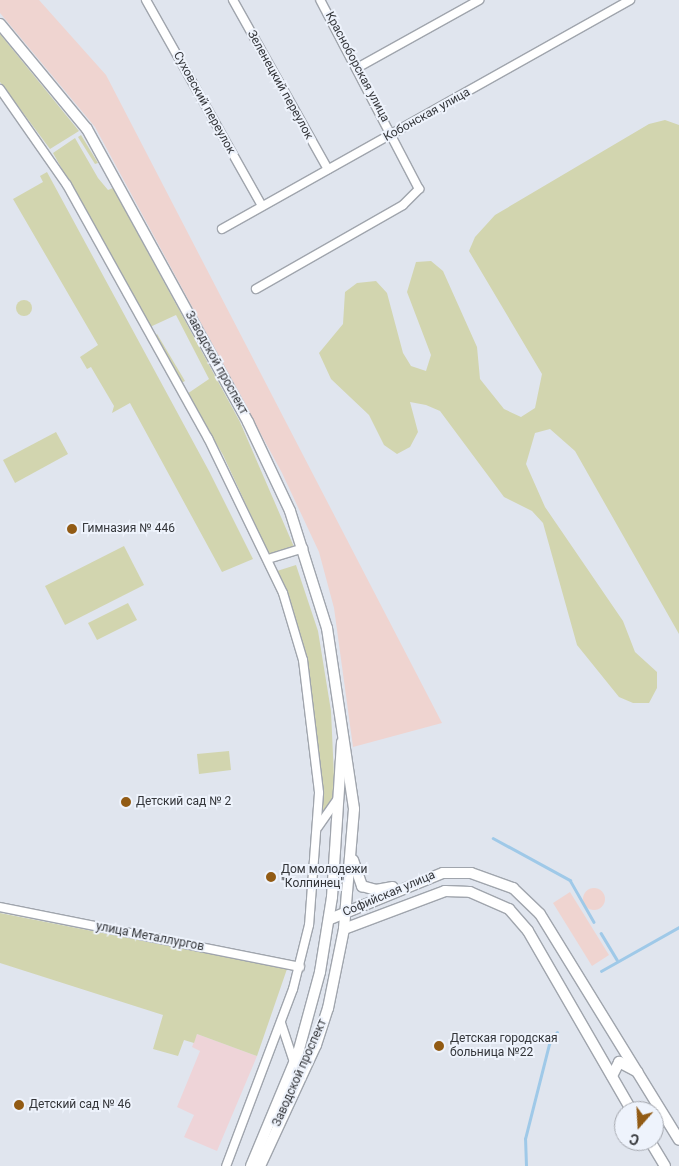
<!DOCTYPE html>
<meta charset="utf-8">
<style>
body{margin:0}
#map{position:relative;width:679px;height:1166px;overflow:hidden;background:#e0e5ee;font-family:Roboto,sans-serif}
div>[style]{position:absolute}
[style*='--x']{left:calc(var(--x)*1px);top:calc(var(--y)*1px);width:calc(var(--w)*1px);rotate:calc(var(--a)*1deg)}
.commercial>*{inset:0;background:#eed4d8}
.industrial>*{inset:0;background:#efd4d0}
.round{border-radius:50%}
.green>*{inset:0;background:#d2d5af}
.stream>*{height:2.5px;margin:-1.25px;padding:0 1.25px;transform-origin:1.25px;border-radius:1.25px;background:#9fc9e8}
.roads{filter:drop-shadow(1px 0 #a0a5ad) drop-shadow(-1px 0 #a0a5ad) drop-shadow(0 1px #a0a5ad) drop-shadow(0 -1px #a0a5ad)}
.minor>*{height:8px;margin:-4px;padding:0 4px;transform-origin:4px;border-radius:4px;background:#fff}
.major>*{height:10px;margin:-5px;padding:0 5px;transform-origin:5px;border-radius:5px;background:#fff}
.dots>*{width:14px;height:14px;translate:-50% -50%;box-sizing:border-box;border:2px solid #eef3fc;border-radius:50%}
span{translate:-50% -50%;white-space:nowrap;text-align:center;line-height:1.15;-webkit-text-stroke:4px #eef3fc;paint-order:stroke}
.street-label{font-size:12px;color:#34363a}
.poi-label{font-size:12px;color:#34363a}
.left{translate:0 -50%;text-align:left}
.north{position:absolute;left:614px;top:1101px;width:50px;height:50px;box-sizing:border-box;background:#eef3fc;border:1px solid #a4a7ae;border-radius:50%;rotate:199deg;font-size:14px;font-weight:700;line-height:20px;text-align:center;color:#34363a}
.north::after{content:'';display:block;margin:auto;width:18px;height:22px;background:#925b14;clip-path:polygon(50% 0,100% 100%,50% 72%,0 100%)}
</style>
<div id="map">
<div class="commercial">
<div style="clip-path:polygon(197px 1034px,257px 1056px,217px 1151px,184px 1137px,194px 1115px,177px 1107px,200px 1051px,192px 1047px)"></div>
</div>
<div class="industrial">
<div style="clip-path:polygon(0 0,39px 0,106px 75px,442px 723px,353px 747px,334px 608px,319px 552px,282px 473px,95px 127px,0 13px)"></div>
<div class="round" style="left:583px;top:888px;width:22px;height:22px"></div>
<div style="clip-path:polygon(570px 892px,609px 955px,592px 966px,553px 903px)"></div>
</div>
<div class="green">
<div style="clip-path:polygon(0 34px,79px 131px,50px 149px,0 82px)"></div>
<div style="clip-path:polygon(665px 120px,679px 125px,679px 634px,575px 451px,550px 429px,535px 433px,526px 464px,545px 507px,623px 621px,635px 652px,657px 672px,657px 688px,649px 703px,633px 703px,619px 697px,577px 645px,543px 523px,532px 511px,504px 497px,440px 411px,426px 405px,410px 402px,418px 432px,410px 447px,397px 454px,384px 445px,369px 415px,331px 379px,319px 353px,343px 324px,345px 292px,357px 283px,376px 281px,387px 293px,403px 353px,411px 366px,426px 371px,431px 355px,407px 292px,416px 262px,431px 261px,443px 271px,477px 347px,480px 379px,504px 409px,521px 417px,535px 408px,542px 374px,469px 251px,475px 237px,495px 215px,649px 124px)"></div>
<div style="clip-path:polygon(81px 135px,98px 163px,95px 164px,78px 137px)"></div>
<div style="clip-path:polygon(75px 138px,98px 178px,108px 190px,113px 188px,240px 422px,294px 547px,269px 554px,223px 455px,187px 394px,209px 379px,176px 315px,150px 327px,53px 153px)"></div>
<div style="clip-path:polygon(47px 172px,209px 471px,253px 559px,222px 572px,130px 403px,112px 413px,114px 406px,91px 367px,87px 369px,80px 357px,98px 345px,13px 199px,43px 182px,40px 176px)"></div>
<div class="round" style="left:16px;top:300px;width:16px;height:16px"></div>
<div style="clip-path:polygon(157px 334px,185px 381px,181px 383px,155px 336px)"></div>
<div style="clip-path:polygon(56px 432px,68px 454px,15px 483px,3px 460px)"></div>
<div style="clip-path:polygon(124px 546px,144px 585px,65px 625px,45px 586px)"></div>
<div style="clip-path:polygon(296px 565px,318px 631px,331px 711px,335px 798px,322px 812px,315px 718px,303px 643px,277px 571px)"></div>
<div style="clip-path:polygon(128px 603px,137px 620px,97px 640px,88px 623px)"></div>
<div style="clip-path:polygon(229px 751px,231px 770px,199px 774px,197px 754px)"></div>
<div style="clip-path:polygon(0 913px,287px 969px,257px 1056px,197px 1034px,194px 1043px,184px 1040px,178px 1056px,153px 1049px,163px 1015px,0 963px)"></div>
</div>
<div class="stream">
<div style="--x:493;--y:838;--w:88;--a:28.6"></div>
<div style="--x:570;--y:880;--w:48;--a:60.3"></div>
<div style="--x:601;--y:933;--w:31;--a:59"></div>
<div style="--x:601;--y:971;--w:90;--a:-29.4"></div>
<div style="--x:526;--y:1166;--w:27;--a:-92"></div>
<div style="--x:525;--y:1139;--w:98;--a:-75.8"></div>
<div style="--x:549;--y:1044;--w:14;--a:-56"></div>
</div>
<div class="roads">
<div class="minor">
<div style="--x:146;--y:0;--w:236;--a:60.6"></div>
<div style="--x:233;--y:0;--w:194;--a:60.7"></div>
<div style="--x:357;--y:68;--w:140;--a:-29.1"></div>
<div style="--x:0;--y:89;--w:117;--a:55.1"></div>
<div style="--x:67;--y:185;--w:290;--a:60.9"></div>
<div style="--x:208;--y:438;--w:172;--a:64.2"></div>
<div style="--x:283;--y:593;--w:70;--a:73.4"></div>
<div style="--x:303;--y:660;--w:134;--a:83.1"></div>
<div style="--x:319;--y:793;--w:132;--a:94.3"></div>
<div style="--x:309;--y:925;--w:66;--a:104"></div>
<div style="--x:293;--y:989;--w:189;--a:110.7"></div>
<div style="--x:222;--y:229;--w:468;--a:-29.3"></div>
<div style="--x:256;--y:289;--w:169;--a:-29.7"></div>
<div style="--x:403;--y:205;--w:23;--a:-45"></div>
<div style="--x:419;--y:189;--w:213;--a:-117.6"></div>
<div style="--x:268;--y:559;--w:37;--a:-17"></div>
<div style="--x:318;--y:827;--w:35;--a:-55"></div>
<div style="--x:0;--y:907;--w:306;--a:11.3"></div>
<div style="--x:281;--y:1023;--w:41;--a:71.6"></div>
</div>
<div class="major">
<div style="--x:0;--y:24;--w:136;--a:50.4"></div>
<div style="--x:87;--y:129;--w:334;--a:61.2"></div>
<div style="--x:248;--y:422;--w:98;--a:64.7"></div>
<div style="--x:290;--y:511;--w:123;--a:72.5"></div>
<div style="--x:327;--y:628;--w:183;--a:81.5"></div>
<div style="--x:354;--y:809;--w:120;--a:94.8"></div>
<div style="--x:344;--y:929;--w:81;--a:101.4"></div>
<div style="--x:328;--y:1008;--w:39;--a:108"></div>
<div style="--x:316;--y:1045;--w:133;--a:114.8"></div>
<div style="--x:353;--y:860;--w:28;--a:71"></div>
<div style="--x:362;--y:886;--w:15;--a:16"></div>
<div style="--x:376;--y:890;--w:17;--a:-10"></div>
<div style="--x:330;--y:919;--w:122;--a:-22.2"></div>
<div style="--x:443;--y:873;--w:28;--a:0"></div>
<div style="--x:471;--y:873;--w:45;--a:19.7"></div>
<div style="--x:513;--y:888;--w:37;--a:44"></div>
<div style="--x:540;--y:914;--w:265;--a:58.4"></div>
<div style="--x:344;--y:929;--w:108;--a:-20.6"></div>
<div style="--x:445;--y:891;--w:25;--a:2"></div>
<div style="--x:470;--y:892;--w:43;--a:23.6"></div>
<div style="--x:509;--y:909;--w:29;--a:49"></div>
<div style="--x:528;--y:931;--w:208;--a:60"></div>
<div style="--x:612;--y:1076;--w:16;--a:-63"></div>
<div style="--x:619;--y:1062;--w:21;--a:28"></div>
<div style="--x:650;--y:1141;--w:29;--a:59"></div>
<div style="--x:251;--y:1166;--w:122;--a:-67.4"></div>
<div style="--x:298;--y:1053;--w:84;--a:-74.8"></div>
<div style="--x:320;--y:972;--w:76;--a:-80.9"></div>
<div style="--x:332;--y:897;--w:155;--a:-86.3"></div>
</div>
</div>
<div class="dots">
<div style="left:72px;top:529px;background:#925b14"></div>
<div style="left:126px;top:802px;background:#925b14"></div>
<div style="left:271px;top:877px;background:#925b14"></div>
<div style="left:439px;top:1046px;background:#925b14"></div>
<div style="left:19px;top:1105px;background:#925b14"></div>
</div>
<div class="street-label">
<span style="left:357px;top:67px;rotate:62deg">Красноборская улица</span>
<span style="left:280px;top:85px;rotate:61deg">Зеленецкий переулок</span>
<span style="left:204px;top:103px;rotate:61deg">Суховский переулок</span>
<span style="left:427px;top:115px;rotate:-29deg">Кобонская улица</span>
<span style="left:216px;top:363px;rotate:61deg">Заводской проспект</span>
<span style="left:389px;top:894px;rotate:-23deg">Софийская улица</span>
<span style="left:150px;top:937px;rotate:11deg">улица Металлургов</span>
<span style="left:300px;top:1073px;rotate:-66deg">Заводской проспект</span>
</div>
<div class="poi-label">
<span class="left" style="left:82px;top:529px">Гимназия № 446</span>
<span class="left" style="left:136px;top:802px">Детский сад № 2</span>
<span class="left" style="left:281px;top:877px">Дом молодежи<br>"Колпинец"</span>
<span class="left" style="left:450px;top:1046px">Детская городская<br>больница №22</span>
<span class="left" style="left:29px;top:1105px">Детский сад № 46</span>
</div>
<div class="north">С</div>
</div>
